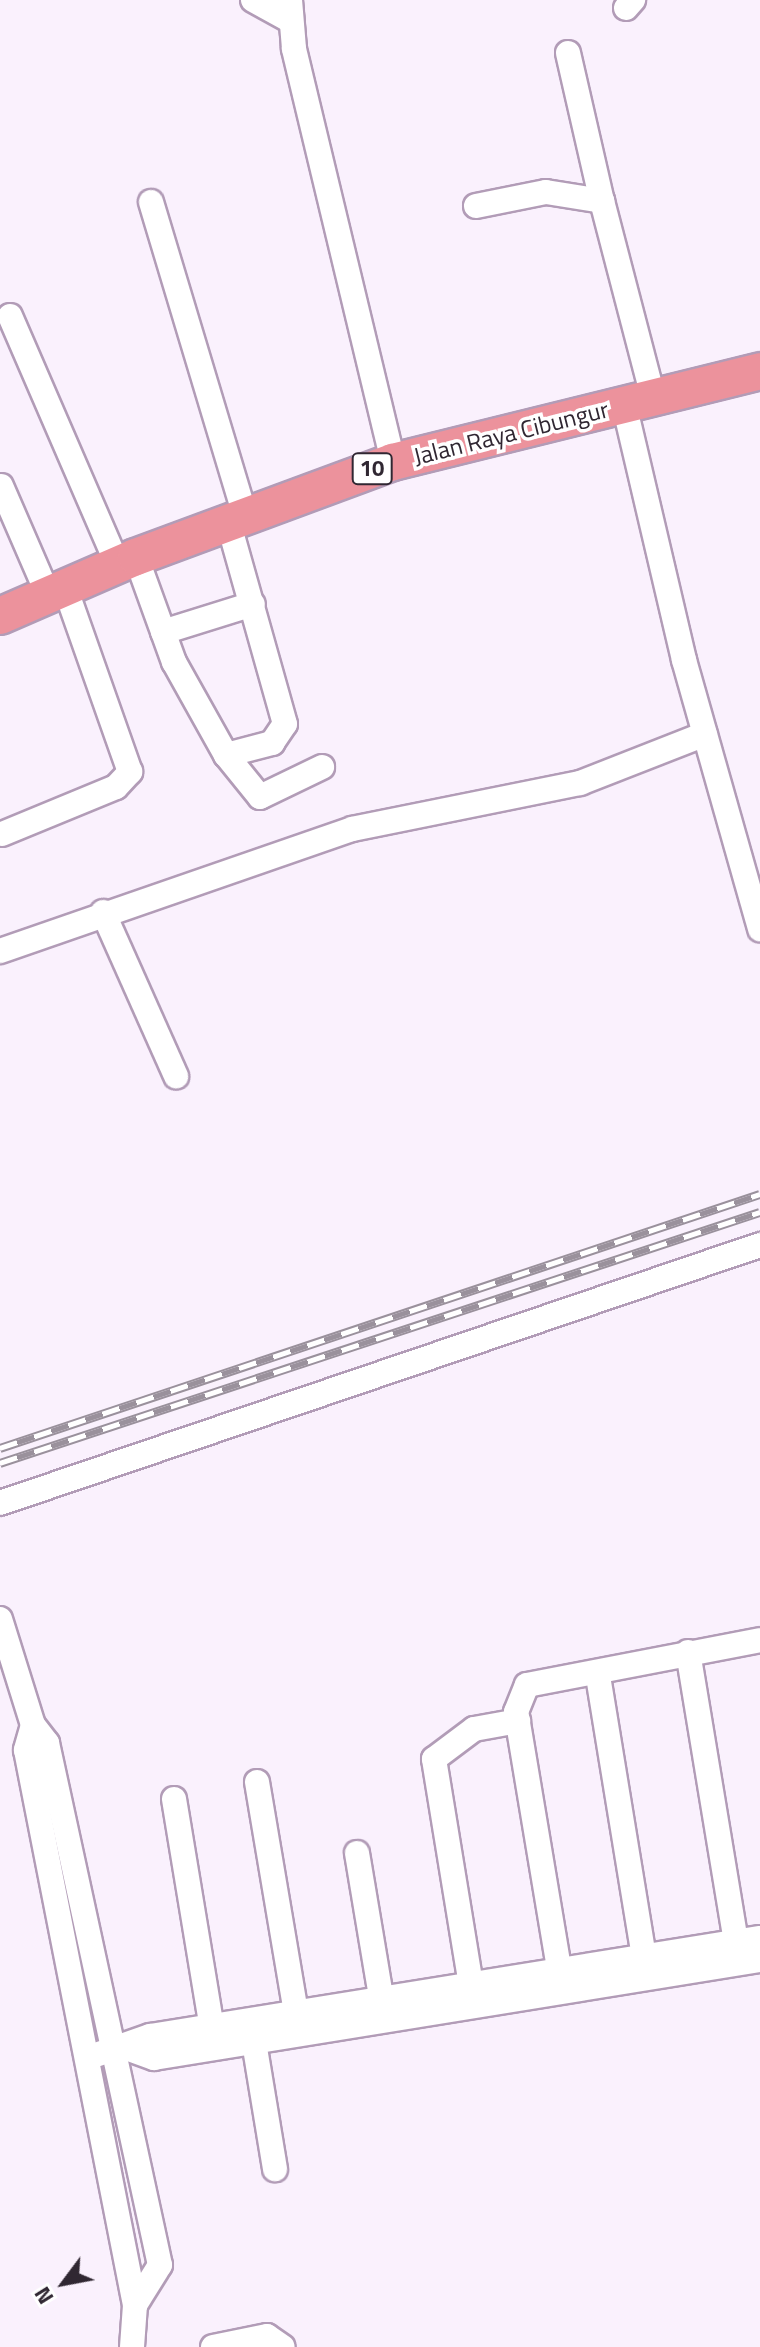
<!DOCTYPE html>
<style>
body{margin:0}
#map{position:relative;width:760px;height:2347px;overflow:hidden;background:#faf1fd;font-family:"Titillium Web",sans-serif}
div>[style]{position:absolute}
[style*='--x']{left:calc(var(--x)*1px);top:calc(var(--y)*1px);width:calc(var(--w)*1px);rotate:calc(var(--a)*1deg)}
.roads{filter:drop-shadow(2px 0 #b29cb7) drop-shadow(-2px 0 #b29cb7) drop-shadow(0 2px #b29cb7) drop-shadow(0 -2px #b29cb7)}
.minor>*{height:24px;margin:-12px;padding:0 12px;transform-origin:12px;border-radius:12px;background:#fff}
.highway>*{height:36px;margin:-18px;padding:0 18px;transform-origin:18px;border-radius:18px;background:#ec929c}
.rail>*{height:9px;margin-top:-4.5px;transform-origin:0;background:repeating-linear-gradient(90deg,#fff 0 18px,#9a919c 0 36px);box-sizing:border-box;border-block:2px solid #9a919c}
span{translate:-50% -50%;white-space:nowrap;text-align:center;line-height:1.15;-webkit-text-stroke:7px #fff;paint-order:stroke}
.shield-label span{padding:2px 6px;background:#fff;border:2px solid;border-radius:6px;-webkit-text-stroke-width:0}
.shield-label{font-size:22px;color:#302732;font-weight:700}
.street-label{font-size:24px;color:#302732}
.north{position:absolute;left:24px;top:2243px;width:80px;height:80px;-webkit-text-stroke:6px #fff;paint-order:stroke;rotate:238deg;font-size:22px;font-weight:700;line-height:32px;text-align:center;color:#302732}
.north::after{content:'';display:block;margin:auto;width:28px;height:36px;background:#302732;clip-path:polygon(50% 0,100% 100%,50% 72%,0 100%)}
</style>
<div id="map">
<div class="roads">
<div class="minor">
<div style="--x:253;--y:0;--w:43;--a:28.9"></div>
<div style="--x:290;--y:0;--w:49;--a:85.3"></div>
<div style="--x:294;--y:49;--w:425;--a:76.5"></div>
<div style="--x:626;--y:8;--w:11;--a:-49"></div>
<div style="--x:568;--y:53;--w:152;--a:77.1"></div>
<div style="--x:151;--y:202;--w:327;--a:73.3"></div>
<div style="--x:476;--y:206;--w:71;--a:-11.3"></div>
<div style="--x:546;--y:192;--w:57;--a:9.1"></div>
<div style="--x:602;--y:201;--w:203;--a:75.4"></div>
<div style="--x:10;--y:316;--w:271;--a:66.6"></div>
<div style="--x:624;--y:404;--w:263;--a:76.8"></div>
<div style="--x:684;--y:660;--w:280;--a:74.2"></div>
<div style="--x:1;--y:486;--w:121;--a:66.6"></div>
<div style="--x:136;--y:557;--w:112;--a:70.1"></div>
<div style="--x:174;--y:662;--w:107;--a:60.8"></div>
<div style="--x:226;--y:755;--w:48;--a:-14.6"></div>
<div style="--x:272;--y:743;--w:23;--a:-56"></div>
<div style="--x:285;--y:724;--w:211;--a:-105.7"></div>
<div style="--x:163;--y:632;--w:94;--a:-17.3"></div>
<div style="--x:226;--y:755;--w:54;--a:51"></div>
<div style="--x:260;--y:797;--w:69;--a:-25.8"></div>
<div style="--x:2;--y:834;--w:123;--a:-22.4"></div>
<div style="--x:116;--y:787;--w:21;--a:-47"></div>
<div style="--x:130;--y:772;--w:193;--a:-109.4"></div>
<div style="--x:103;--y:912;--w:180;--a:66"></div>
<div style="--x:0;--y:951;--w:373;--a:-19.1"></div>
<div style="--x:352;--y:829;--w:233;--a:-11.4"></div>
<div style="--x:580;--y:783;--w:134;--a:-21.4"></div>
<div style="--x:0;--y:1503;--w:803;--a:-18.75"></div>
<div style="--x:0;--y:1619;--w:111;--a:72.7"></div>
<div style="--x:33;--y:1725;--w:23;--a:52"></div>
<div style="--x:47;--y:1743;--w:534;--a:77.79"></div>
<div style="--x:160;--y:2265;--w:47;--a:122"></div>
<div style="--x:688;--y:1652;--w:294;--a:80.6"></div>
<div style="--x:598;--y:1676;--w:297;--a:80.7"></div>
<div style="--x:33;--y:1725;--w:26;--a:106"></div>
<div style="--x:26;--y:1750;--w:566;--a:78.89"></div>
<div style="--x:135;--y:2305;--w:42;--a:94.1"></div>
<div style="--x:257;--y:1782;--w:234;--a:80.4"></div>
<div style="--x:174;--y:1799;--w:245;--a:80.6"></div>
<div style="--x:357;--y:1853;--w:164;--a:80.5"></div>
<div style="--x:471;--y:1985;--w:229;--a:-99.3"></div>
<div style="--x:434;--y:1759;--w:50;--a:-36.9"></div>
<div style="--x:474;--y:1729;--w:45;--a:-10.3"></div>
<div style="--x:562;--y:1986;--w:278;--a:-99.5"></div>
<div style="--x:516;--y:1712;--w:29;--a:-68"></div>
<div style="--x:527;--y:1685;--w:237;--a:-10.9"></div>
<div style="--x:254;--y:2042;--w:129;--a:80.6"></div>
<div style="--x:129;--y:2049;--w:27;--a:20"></div>
<div style="--x:154;--y:2058;--w:614;--a:-9.19"></div>
<div style="--x:90;--y:2057;--w:64;--a:-19.3"></div>
<div style="--x:150;--y:2036;--w:618;--a:-9.13"></div>
<div style="--x:213;--y:2347;--w:55;--a:-11.5"></div>
<div style="--x:267;--y:2336;--w:19;--a:35"></div>
</div>
<div class="highway">
<div style="--x:0;--y:616;--w:148;--a:-23.5"></div>
<div style="--x:136;--y:557;--w:274;--a:-20.3"></div>
<div style="--x:393;--y:462;--w:378;--a:-13.9"></div>
</div>
</div>
<div class="rail">
<div style="--x:0;--y:1448;--w:801;--a:-18.48"></div>
<div style="--x:0;--y:1463;--w:800;--a:-18.28"></div>
</div>
<div class="shield-label">
<span style="left:372px;top:469px">10</span>
</div>
<div class="street-label">
<span style="left:511px;top:433px;rotate:-14deg">Jalan Raya Cibungur</span>
</div>
<div class="north">N</div>
</div>
